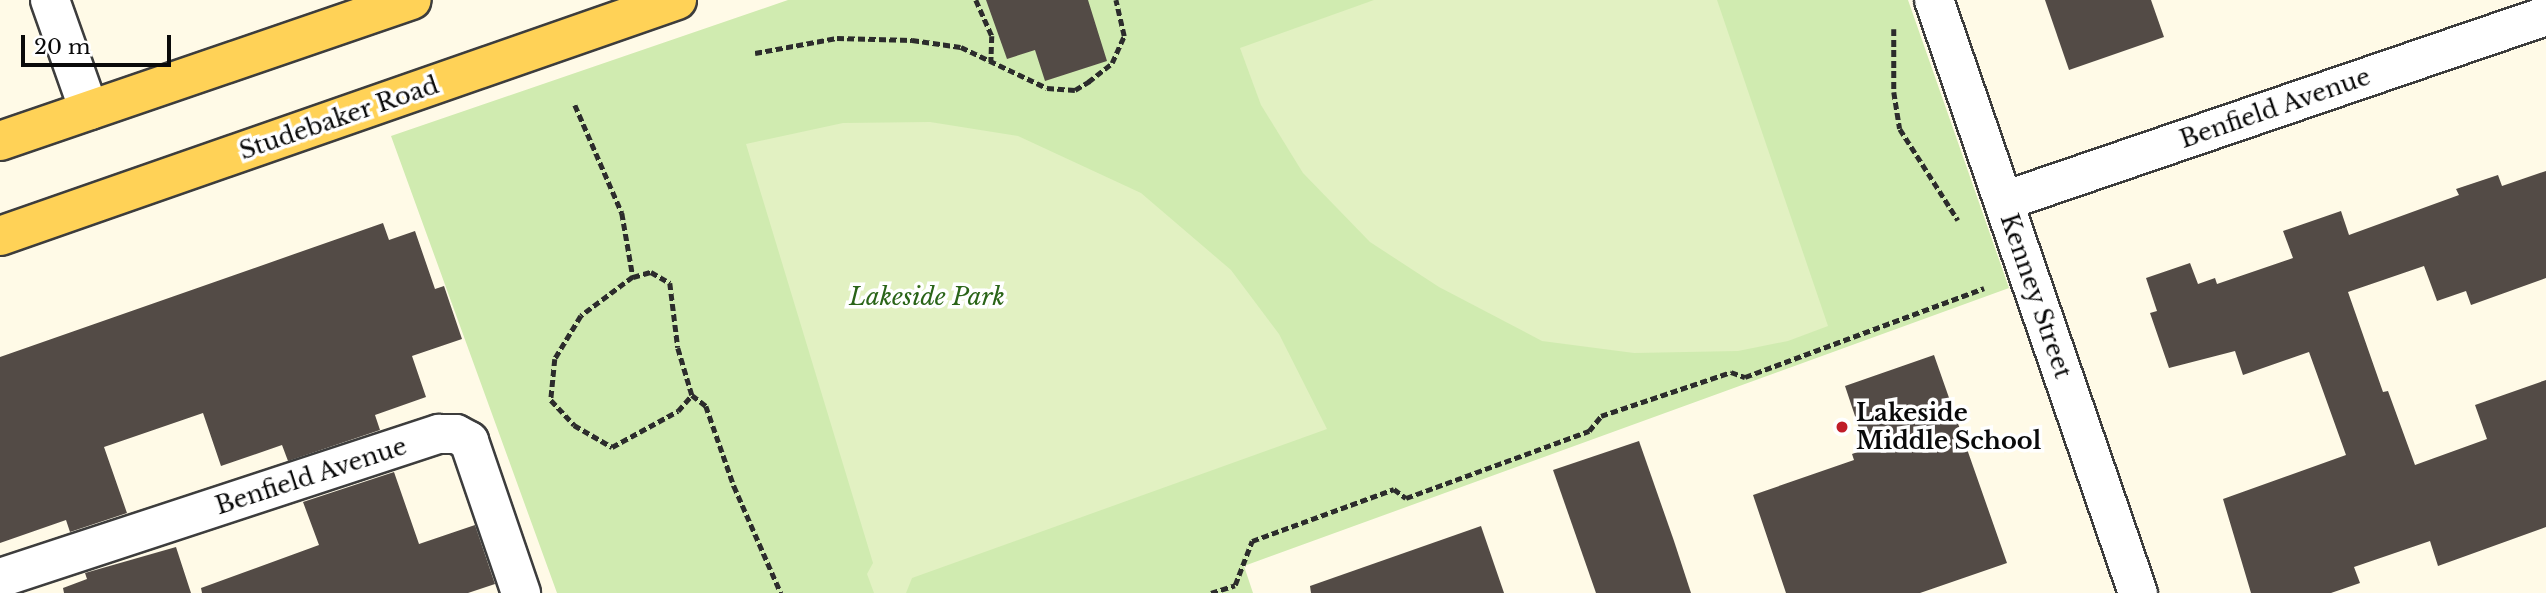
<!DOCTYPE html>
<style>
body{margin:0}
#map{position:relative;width:2546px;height:593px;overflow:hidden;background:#fffae7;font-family:"Libre Baskerville",serif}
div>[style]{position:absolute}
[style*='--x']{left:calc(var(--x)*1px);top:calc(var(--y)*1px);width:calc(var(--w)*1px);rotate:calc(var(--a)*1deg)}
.green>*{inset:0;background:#d0ebb0}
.pitch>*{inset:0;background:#e2f1c2}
.building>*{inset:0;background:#534b46}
.path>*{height:4.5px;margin-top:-2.25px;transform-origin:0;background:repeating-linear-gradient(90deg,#2c2c2c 0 7px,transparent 0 10.5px)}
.roads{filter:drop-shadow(2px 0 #3d3d3d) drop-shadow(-2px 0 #3d3d3d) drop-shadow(0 2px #3d3d3d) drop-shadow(0 -2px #3d3d3d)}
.minor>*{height:38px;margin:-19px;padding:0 19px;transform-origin:19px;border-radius:19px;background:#fff}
.major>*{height:38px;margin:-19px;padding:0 19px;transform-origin:19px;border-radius:19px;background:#ffd257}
.dots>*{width:19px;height:19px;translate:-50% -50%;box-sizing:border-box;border:4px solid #fff;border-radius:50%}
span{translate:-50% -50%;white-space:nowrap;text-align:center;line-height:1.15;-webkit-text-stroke:7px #fff;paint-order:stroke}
.street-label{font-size:24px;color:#0a0a0a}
.park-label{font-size:24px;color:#2a6418;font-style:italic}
.poi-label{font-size:24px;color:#0a0a0a;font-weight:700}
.left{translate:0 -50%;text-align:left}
.scale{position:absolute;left:21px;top:35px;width:150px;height:32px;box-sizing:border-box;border:4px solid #0a0a0a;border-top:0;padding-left:9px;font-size:21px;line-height:24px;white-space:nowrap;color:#0a0a0a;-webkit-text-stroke:5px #fff;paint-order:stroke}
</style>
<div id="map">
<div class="green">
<div style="clip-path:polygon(788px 0,1908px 0,2009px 288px,1244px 566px,1253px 593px,557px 593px,391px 136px)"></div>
</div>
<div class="pitch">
<div style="clip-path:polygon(1374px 0,1717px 0,1828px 326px,1788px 341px,1738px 351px,1634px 353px,1542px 341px,1439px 287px,1370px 242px,1303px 173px,1261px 105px,1240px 48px)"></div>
<div style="clip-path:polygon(930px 122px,1018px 136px,1141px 193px,1231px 270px,1279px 334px,1327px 429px,912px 578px,906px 593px,874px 593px,867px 574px,873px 563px,746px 144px,843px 123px)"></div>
</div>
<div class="building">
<div style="clip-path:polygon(986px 0,1088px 0,1107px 61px,1045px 81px,1035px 50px,1007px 59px)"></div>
<div style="clip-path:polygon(2045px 0,2151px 0,2164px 37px,2069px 70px)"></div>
<div style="clip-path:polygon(2546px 171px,2546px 278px,2471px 305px,2466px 291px,2437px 301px,2424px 266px,2348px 292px,2383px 392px,2388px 391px,2415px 465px,2487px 439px,2475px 405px,2546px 380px,2546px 527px,2438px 566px,2430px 541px,2354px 567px,2360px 583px,2331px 593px,2251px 593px,2223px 499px,2346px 455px,2309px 352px,2243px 375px,2235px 351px,2169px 368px,2150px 313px,2157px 311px,2146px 278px,2190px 263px,2198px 284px,2215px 278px,2217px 284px,2293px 258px,2283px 231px,2341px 211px,2349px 235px,2459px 195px,2456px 189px,2498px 175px,2502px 186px)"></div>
<div style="clip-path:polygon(383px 223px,389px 240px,415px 231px,435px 289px,444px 286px,462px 339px,412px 356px,426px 397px,375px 415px,380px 430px,288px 461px,282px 445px,221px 466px,203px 413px,104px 447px,127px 513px,70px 532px,66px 520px,0 543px,0 357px)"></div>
<div style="clip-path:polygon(1934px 355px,2007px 563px,1920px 593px,1786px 593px,1753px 495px,1854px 460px,1852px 454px,1866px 449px,1845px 386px)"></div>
<div style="clip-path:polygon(1639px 441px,1674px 541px,1691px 593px,1596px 593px,1553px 470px)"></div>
<div style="clip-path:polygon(394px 472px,419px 544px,475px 525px,495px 584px,468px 593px,202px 593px,201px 588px,319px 545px,303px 502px)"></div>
<div style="clip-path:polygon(1481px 526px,1504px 593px,1311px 593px,1310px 586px)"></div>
<div style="clip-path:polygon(176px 547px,191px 593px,64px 593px,63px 588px,87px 579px,85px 573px)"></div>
</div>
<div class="path">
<div style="--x:976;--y:0;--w:39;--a:66"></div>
<div style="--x:992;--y:36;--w:26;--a:92"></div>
<div style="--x:1894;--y:29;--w:63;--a:90"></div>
<div style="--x:1894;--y:92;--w:37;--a:81"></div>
<div style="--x:1900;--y:129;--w:108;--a:57.5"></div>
<div style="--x:755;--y:53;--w:83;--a:-10.4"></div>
<div style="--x:837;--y:38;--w:75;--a:1.5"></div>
<div style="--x:912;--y:40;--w:49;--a:8.1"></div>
<div style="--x:961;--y:47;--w:95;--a:25.5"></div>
<div style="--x:1047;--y:88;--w:28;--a:4"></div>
<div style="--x:1075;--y:90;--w:17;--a:-31"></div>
<div style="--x:1088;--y:82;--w:31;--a:-38"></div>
<div style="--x:1112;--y:63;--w:30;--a:-66"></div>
<div style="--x:1124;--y:36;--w:37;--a:-103"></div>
<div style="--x:575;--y:105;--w:118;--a:66.5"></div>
<div style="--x:622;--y:213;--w:65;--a:80.2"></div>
<div style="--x:633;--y:277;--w:65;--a:143.1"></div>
<div style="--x:581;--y:316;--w:50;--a:121.2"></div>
<div style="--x:555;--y:359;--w:41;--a:95.6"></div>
<div style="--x:551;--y:400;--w:34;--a:47"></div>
<div style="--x:574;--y:425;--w:44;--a:30.1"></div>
<div style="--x:612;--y:447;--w:75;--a:-28.6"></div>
<div style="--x:678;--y:411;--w:21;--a:-49"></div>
<div style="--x:692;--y:395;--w:18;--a:38"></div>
<div style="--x:706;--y:406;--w:85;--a:70.7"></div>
<div style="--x:734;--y:486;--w:117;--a:66.3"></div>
<div style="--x:633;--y:277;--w:19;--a:-16"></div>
<div style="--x:651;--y:272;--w:22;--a:30"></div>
<div style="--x:670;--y:283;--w:65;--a:83"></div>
<div style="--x:678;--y:348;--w:49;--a:73.4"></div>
<div style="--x:1211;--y:593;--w:25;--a:-18"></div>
<div style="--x:1235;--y:585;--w:47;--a:-68.9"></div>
<div style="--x:1252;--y:541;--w:151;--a:-20.1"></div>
<div style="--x:1394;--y:489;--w:15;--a:37"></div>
<div style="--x:1406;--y:498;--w:195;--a:-20.1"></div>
<div style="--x:1589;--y:431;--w:19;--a:-51"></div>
<div style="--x:1601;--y:416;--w:137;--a:-18.7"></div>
<div style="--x:1731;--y:372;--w:15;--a:20"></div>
<div style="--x:1745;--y:377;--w:255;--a:-20.4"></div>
</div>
<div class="roads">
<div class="minor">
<div style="--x:50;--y:0;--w:117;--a:70.5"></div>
<div style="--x:1934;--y:0;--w:627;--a:71.02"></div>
<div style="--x:2004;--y:201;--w:573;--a:-18.85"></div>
<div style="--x:0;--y:578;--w:462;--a:-18.2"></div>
<div style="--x:439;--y:434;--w:17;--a:0"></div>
<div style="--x:456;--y:434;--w:15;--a:28"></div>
<div style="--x:469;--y:441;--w:161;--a:71.1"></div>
</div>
<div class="major">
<div style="--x:0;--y:141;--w:435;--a:-18.9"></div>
<div style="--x:0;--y:236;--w:717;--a:-19.22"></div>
</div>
</div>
<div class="dots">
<div style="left:1842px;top:427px;background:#c01c28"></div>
</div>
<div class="street-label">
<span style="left:2275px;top:108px;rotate:-19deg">Benfield Avenue</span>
<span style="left:339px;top:118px;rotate:-19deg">Studebaker Road</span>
<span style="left:2036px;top:296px;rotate:71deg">Kenney Street</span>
<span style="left:311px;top:476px;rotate:-18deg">Benfield Avenue</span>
</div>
<div class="park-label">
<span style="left:927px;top:297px">Lakeside Park</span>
</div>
<div class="poi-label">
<span class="left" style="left:1856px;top:427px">Lakeside<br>Middle School</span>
</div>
<div class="scale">20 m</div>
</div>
